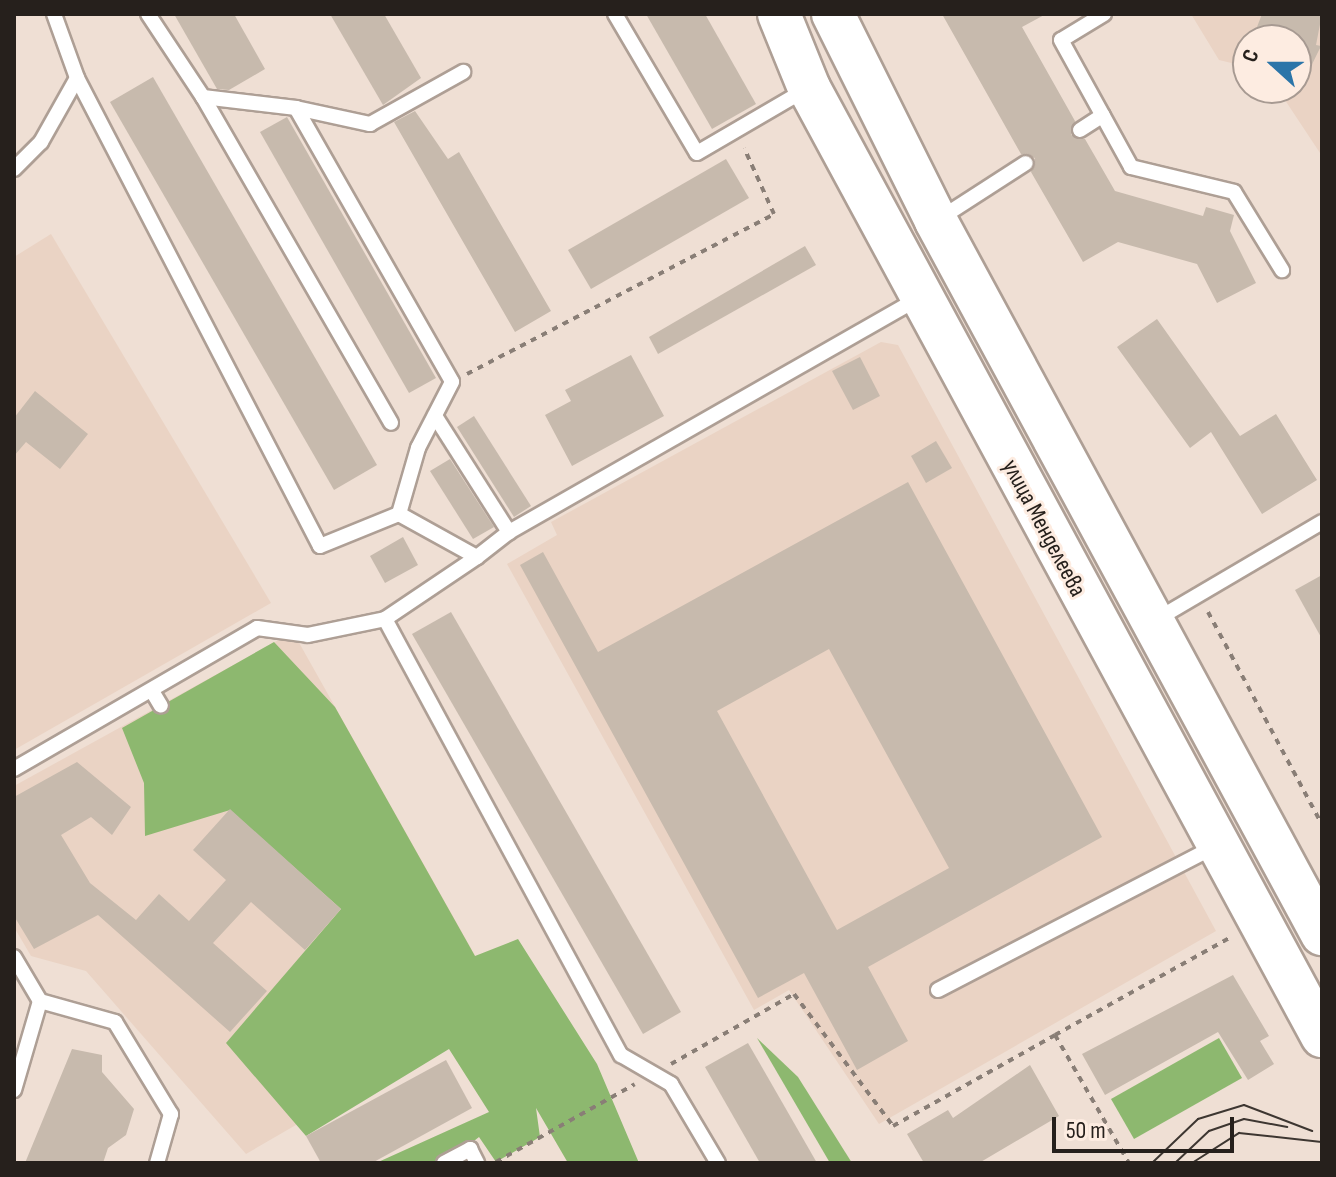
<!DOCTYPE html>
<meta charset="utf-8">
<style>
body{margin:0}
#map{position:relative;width:1336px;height:1177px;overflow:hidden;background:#efdfd4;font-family:"Sofia Sans Condensed",sans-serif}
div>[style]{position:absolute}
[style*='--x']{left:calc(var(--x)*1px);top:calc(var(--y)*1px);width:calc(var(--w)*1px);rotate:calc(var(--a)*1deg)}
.built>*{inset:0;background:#ead3c4}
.forest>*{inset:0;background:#8db86f}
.building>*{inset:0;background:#c7baad}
.path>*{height:4px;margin-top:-2px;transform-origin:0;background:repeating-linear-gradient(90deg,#897e76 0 6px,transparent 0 12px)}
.roads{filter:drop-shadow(2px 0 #ae9f95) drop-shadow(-2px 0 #ae9f95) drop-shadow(0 2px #ae9f95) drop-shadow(0 -2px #ae9f95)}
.lane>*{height:14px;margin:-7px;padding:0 7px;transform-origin:7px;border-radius:7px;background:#fff}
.secondary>*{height:42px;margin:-21px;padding:0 21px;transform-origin:21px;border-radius:21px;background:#fff}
.tram>*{height:2px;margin:-1px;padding:0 1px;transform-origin:1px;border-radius:1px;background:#3d3631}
span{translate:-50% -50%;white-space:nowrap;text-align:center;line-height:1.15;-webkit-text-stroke:6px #fdece1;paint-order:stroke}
.street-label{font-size:24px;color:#26201c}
.frame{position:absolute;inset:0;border:16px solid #26201c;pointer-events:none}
.north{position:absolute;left:1232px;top:24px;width:80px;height:80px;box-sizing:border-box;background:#fdece1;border:2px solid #a79a92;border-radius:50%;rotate:291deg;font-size:22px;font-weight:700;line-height:32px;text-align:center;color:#26201c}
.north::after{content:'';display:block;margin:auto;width:28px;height:36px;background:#2b75a9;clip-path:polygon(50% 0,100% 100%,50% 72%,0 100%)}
.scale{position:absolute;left:1052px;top:1117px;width:182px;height:36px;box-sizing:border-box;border:4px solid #26201c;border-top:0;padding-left:10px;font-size:24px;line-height:28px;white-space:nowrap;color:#26201c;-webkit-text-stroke:6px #fdece1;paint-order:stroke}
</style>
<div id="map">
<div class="built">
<div style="clip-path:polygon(1191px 14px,1322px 14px,1322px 156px,1277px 88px,1296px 88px,1296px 40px,1248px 40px,1248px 67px,1219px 60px)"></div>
<div style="clip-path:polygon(51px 234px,271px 603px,14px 750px,14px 257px)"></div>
<div style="clip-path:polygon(881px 342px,898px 345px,1216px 931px,879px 1124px,789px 990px,754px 1010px,507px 564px,557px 535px,551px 522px)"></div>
<div style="clip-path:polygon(293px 632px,503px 1005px,246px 1154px,86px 971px,31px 956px,14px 927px,14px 786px)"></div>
</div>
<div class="forest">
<div style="clip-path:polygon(274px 642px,335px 707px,475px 956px,518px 939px,597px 1064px,639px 1163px,568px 1163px,536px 1108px,540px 1137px,496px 1162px,479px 1137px,446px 1163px,376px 1163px,489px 1112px,449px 1049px,306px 1136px,226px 1043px,341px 909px,230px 810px,145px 836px,144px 783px,122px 728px)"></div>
<div style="clip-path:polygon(757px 1038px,798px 1077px,852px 1163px,830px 1163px)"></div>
<div style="clip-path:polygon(1219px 1038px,1242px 1078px,1134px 1139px,1111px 1099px)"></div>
</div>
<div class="building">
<div style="clip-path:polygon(174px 14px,234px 14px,265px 69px,229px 90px,217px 89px)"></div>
<div style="clip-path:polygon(330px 14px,384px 14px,421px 78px,383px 105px)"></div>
<div style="clip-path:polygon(646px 14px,705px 14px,756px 104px,712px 129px)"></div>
<div style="clip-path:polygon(942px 14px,1046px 14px,1022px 27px,1075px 121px,1071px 135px,1085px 139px,1115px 191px,1203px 216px,1206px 207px,1234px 215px,1230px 231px,1256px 283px,1217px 303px,1197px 264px,1118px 242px,1083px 262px,1031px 172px,1035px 158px,1021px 154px)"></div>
<div style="clip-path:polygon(1262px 14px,1322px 14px,1316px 45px,1321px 46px,1298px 93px,1296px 40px,1252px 40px)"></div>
<div style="clip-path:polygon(153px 77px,377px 465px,334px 490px,110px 102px)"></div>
<div style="clip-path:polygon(415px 111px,448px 159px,459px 152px,551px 311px,515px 332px,394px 122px)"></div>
<div style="clip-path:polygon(287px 117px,436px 378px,409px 393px,260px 132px)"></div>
<div style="clip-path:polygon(726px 159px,749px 198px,591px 289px,568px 250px)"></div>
<div style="clip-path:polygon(805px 246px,816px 265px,658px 354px,649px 337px)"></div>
<div style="clip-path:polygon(1157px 319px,1240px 436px,1276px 414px,1317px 480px,1262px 514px,1211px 432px,1190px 448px,1117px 347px)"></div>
<div style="clip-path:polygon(631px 355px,664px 416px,572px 466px,545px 415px,571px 401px,565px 390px)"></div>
<div style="clip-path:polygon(860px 357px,880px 396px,853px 410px,832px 371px)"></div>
<div style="clip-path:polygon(35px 391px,88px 434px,60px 469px,26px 442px,14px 456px,14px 418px)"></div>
<div style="clip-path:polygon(474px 416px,531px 506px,514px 517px,457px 427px)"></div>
<div style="clip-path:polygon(936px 441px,952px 468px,926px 483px,911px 456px)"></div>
<div style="clip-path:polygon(450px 459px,494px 527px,473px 539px,430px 471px)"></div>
<div style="clip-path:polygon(evenodd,908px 482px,1102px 837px,868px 967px,908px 1041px,857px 1070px,804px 973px,758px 998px,520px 565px,543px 552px,598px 652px,908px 482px,829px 649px,949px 868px,837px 930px,717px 711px,829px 649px)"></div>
<div style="clip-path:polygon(403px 537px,418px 565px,385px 583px,370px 556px)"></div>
<div style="clip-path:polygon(1322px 575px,1322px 639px,1295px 590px)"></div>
<div style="clip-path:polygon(451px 612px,681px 1012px,643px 1034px,412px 634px)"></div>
<div style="clip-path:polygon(77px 762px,131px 807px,112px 835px,91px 817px,61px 835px,90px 883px,136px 920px,159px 894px,189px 921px,226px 880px,193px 850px,230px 809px,341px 909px,305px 950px,251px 902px,213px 943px,267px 991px,230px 1032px,98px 915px,34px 949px,14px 916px,14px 797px)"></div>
<div style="clip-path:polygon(1233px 975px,1269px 1036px,1260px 1041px,1274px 1064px,1248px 1080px,1218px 1032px,1105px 1095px,1082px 1054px)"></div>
<div style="clip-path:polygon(748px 1043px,817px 1163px,760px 1163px,705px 1067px)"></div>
<div style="clip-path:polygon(72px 1049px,102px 1055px,102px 1072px,134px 1109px,126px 1135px,108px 1148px,103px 1163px,25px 1163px)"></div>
<div style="clip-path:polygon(446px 1060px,472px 1108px,372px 1163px,321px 1163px,306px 1136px)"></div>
<div style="clip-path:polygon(1030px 1065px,1059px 1116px,979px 1163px,924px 1163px,907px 1134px,948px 1110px,953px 1118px)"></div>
</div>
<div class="path">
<div style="--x:467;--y:374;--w:346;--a:-27.5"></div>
<div style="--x:774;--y:214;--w:72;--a:-114.4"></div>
<div style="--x:1208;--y:612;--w:242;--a:61.8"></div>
<div style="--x:1055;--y:1035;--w:201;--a:-29.1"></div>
<div style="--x:671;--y:1064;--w:142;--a:-29.6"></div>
<div style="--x:794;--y:994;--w:165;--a:53.1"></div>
<div style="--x:893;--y:1126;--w:186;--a:-29.3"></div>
<div style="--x:1055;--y:1035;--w:148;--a:60"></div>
<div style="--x:496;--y:1162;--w:159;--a:-29.3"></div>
</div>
<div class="roads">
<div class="lane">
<div style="--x:54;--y:14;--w:68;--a:70.2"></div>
<div style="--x:77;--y:78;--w:527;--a:62.56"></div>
<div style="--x:320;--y:546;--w:85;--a:-22.1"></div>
<div style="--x:399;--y:514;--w:89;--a:28.9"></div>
<div style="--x:477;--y:557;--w:41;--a:-38"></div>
<div style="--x:509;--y:532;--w:474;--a:-29.7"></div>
<div style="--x:148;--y:14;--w:100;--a:56.5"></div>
<div style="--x:203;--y:97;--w:94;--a:6.7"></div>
<div style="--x:296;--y:108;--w:315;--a:60.3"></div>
<div style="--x:452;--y:382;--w:74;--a:117.3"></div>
<div style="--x:418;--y:448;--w:69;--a:106.1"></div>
<div style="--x:615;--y:14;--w:161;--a:59.5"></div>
<div style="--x:697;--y:153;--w:125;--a:-30.3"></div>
<div style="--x:1104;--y:14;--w:50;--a:148.8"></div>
<div style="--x:1061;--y:40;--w:145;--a:61.1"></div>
<div style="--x:1131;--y:167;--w:106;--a:13.6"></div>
<div style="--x:1234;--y:192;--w:92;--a:58.4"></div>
<div style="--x:203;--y:97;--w:376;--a:60"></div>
<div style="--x:296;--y:108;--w:76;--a:12.2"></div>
<div style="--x:370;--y:124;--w:107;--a:-29.2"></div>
<div style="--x:1080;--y:130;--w:27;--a:-33"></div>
<div style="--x:14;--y:169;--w:38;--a:-45"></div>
<div style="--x:41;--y:142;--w:73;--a:-60.6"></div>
<div style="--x:939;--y:219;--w:103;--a:-32.8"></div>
<div style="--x:435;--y:416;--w:138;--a:57.5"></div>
<div style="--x:477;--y:557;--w:111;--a:146"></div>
<div style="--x:385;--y:619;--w:496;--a:61.6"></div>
<div style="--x:621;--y:1055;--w:58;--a:30.1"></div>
<div style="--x:671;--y:1084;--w:92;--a:59.3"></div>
<div style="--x:1154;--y:621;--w:195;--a:-30.5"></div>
<div style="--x:152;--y:691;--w:17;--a:59"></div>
<div style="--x:14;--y:769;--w:281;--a:-30.1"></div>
<div style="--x:257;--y:628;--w:51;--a:7.8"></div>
<div style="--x:308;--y:635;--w:79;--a:-11.7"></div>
<div style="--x:14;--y:957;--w:51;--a:59.4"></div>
<div style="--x:40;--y:1001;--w:78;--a:15.6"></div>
<div style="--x:115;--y:1022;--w:108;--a:58.7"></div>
<div style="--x:171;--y:1114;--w:51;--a:105.9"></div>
<div style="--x:938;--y:990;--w:313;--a:-27.4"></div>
<div style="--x:14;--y:1090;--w:93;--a:-73.7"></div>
<div style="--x:444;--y:1163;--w:30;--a:-28"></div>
<div style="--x:470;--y:1149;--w:16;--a:63"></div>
</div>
<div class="secondary">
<div style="--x:779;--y:14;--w:80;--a:67.9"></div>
<div style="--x:809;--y:88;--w:1078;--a:61.58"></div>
<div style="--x:833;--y:14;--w:231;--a:63.5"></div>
<div style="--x:936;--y:221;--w:811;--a:61.57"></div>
</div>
</div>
<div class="tram">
<div style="--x:1152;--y:1163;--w:64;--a:-43.7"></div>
<div style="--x:1198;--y:1119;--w:48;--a:-16.9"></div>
<div style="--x:1244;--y:1105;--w:73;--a:20.9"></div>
<div style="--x:1175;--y:1163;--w:47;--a:-43.3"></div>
<div style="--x:1209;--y:1131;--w:37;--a:-19"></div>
<div style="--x:1244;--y:1119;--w:44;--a:10.5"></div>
<div style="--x:1192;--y:1163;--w:56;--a:-32.6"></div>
<div style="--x:1239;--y:1133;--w:83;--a:6.2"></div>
</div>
<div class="street-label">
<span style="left:1044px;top:528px;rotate:62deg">улица Менделеева</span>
</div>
<div class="frame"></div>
<div class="north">С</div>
<div class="scale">50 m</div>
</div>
